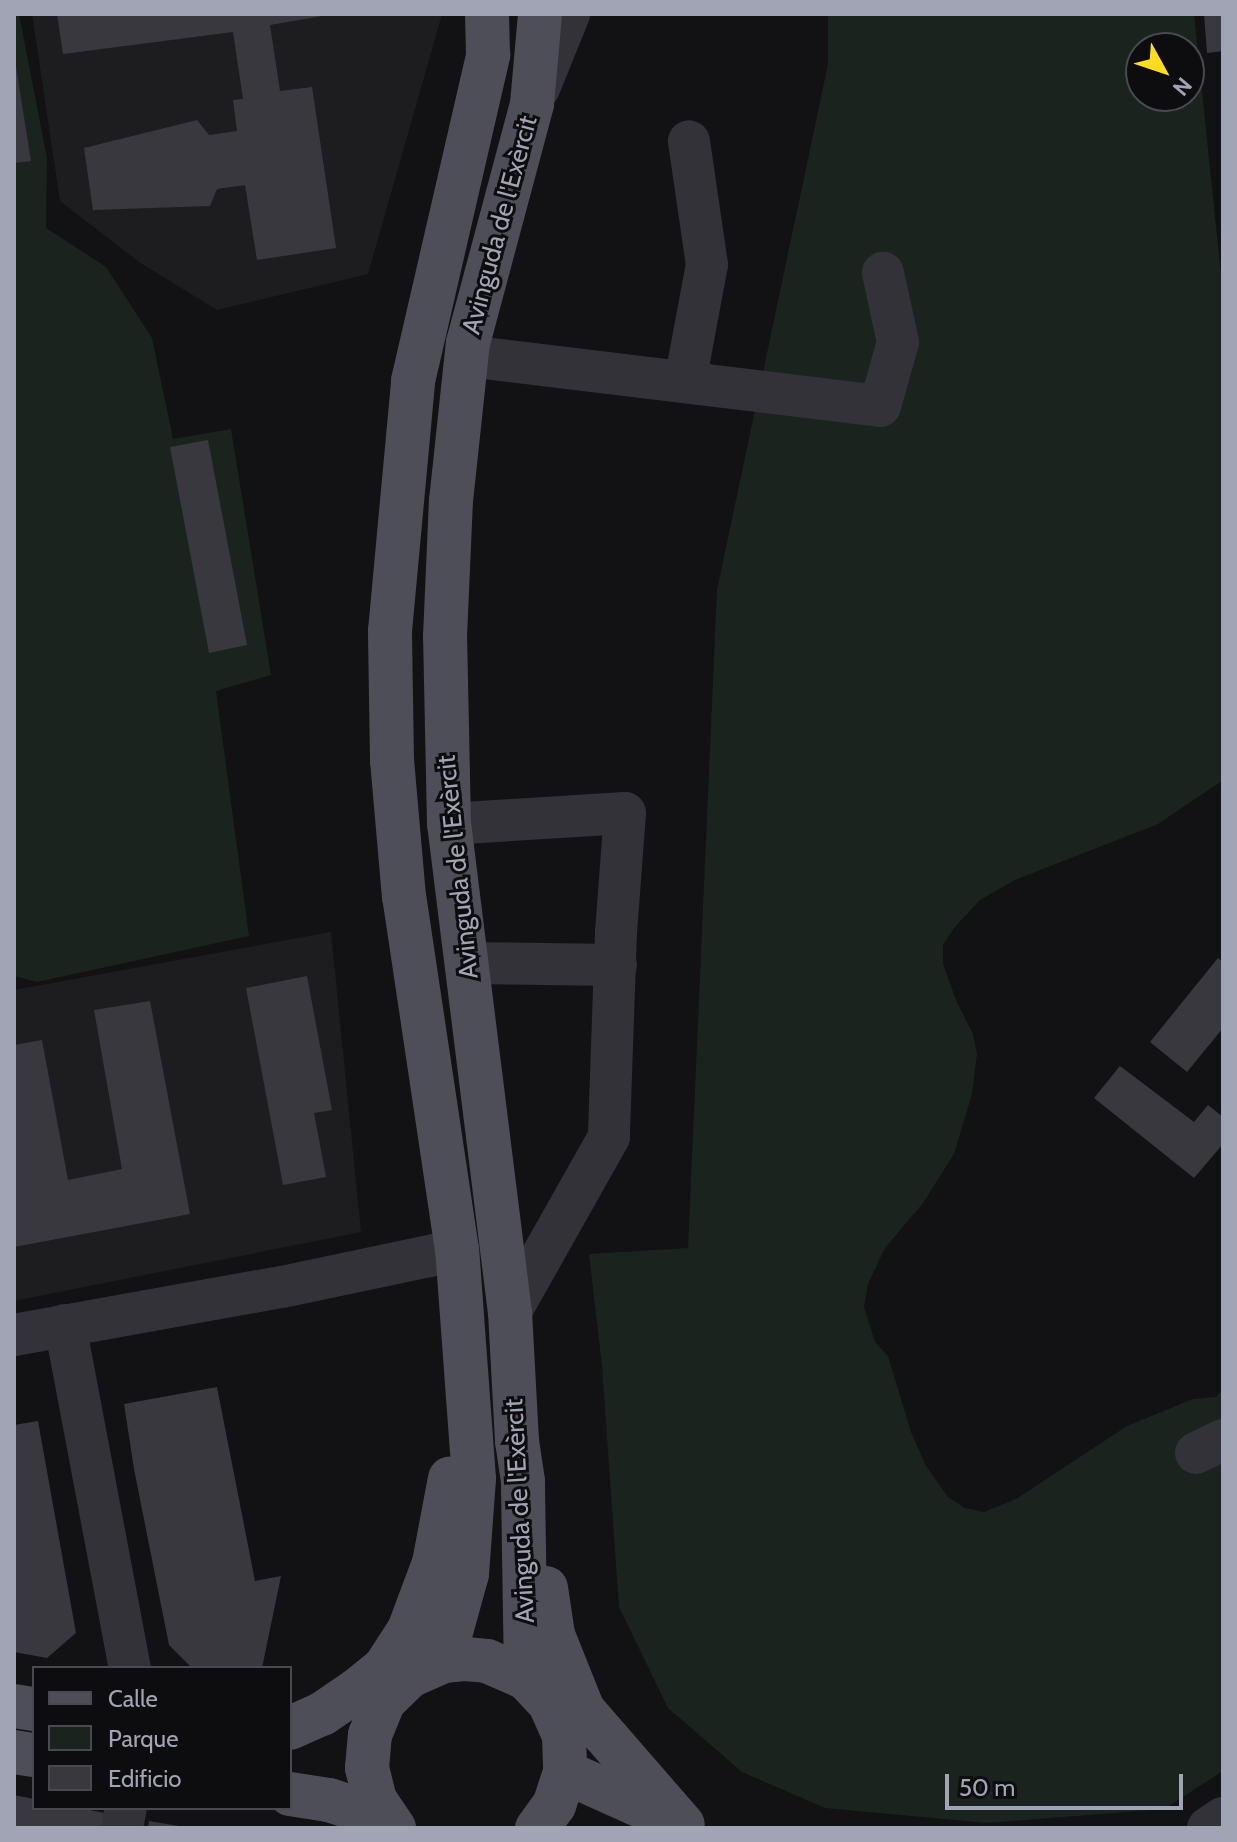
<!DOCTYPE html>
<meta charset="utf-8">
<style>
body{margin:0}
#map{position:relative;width:1237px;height:1842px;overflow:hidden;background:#121113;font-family:Cabin,sans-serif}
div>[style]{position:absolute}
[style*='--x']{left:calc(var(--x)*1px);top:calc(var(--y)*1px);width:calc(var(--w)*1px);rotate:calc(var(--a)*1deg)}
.built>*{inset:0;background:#1d1d20}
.green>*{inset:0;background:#1b231e}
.building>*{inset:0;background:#39383e}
.minor>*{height:42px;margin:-21px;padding:0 21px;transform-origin:21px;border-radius:21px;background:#323238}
.major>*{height:44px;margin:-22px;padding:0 22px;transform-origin:22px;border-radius:22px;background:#4e4e58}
span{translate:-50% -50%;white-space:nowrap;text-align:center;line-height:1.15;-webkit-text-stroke:6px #0d0c0e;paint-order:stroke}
.street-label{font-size:26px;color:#a1a4b5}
.frame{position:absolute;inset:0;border:16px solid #a1a4b5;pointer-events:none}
.legend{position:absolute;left:32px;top:1666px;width:260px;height:144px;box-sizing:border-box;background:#0d0c0e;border:2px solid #484951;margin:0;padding:10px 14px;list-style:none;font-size:24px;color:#a1a4b5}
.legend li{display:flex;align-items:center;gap:16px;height:40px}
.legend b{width:40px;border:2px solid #484951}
.north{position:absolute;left:1125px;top:32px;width:80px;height:80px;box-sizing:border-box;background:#0d0c0e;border:2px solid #484951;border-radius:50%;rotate:130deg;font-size:22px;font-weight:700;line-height:32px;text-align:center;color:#a1a4b5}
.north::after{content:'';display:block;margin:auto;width:28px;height:36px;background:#ffdd1e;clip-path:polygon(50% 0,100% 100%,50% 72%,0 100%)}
.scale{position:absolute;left:945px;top:1774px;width:238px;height:36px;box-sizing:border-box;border:4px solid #a1a4b5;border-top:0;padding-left:10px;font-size:24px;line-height:28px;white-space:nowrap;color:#a1a4b5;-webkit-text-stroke:6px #0d0c0e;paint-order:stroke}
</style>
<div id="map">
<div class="built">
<div style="clip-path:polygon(32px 14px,442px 14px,368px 274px,217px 310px,139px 262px,60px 201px)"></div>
<div style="clip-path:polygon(331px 932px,361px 1232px,14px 1301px,14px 990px)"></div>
</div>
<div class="green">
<div style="clip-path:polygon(14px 14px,19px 14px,47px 158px,46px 228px,106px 267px,152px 338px,173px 439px,231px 429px,271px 675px,216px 691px,249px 936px,37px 982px,14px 976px)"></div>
<div style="clip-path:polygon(evenodd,828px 14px,1194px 14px,1223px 294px,1223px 780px,1158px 824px,1015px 880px,980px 900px,954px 928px,943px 945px,943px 964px,956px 1000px,973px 1034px,977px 1054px,972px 1094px,954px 1154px,923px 1203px,885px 1248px,868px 1284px,864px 1307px,875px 1342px,888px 1356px,911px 1432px,926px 1466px,948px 1497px,965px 1508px,984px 1512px,1016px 1499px,1127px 1426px,1193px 1399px,1216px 1397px,1223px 1389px,1223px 1771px,1164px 1809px,987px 1823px,825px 1808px,742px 1772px,668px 1708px,619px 1607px,602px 1366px,589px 1254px,688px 1248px,717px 590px,828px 64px,828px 14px,1141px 48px,1189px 48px,1189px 96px,1141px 96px,1141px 48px)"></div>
</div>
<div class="building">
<div style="clip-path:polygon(57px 14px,334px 14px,270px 25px,280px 91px,312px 87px,336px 248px,257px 260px,245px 185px,217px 189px,210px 206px,93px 210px,84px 148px,197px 120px,209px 135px,237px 131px,233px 100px,243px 99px,233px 32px,63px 54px)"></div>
<div style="clip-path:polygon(1204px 14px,1223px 14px,1223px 51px,1207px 53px)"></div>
<div style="clip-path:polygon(14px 54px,31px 161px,14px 163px)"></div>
<div style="clip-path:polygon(208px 440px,247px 645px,209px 653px,170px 447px)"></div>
<div style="clip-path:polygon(1218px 958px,1223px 962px,1223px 1028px,1187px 1072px,1150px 1042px)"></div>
<div style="clip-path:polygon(307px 976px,332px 1110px,314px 1113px,326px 1177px,283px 1185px,246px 988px)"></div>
<div style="clip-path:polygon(150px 1001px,190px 1214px,14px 1247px,14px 1045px,42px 1040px,68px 1180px,122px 1169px,94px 1010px)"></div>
<div style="clip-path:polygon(1120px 1066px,1194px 1122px,1208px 1105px,1223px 1117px,1223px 1144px,1194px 1178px,1094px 1098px)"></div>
<div style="clip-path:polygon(217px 1387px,255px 1581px,281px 1576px,262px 1668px,192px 1668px,169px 1645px,134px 1469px,124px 1404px)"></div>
<div style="clip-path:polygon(38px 1421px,76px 1633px,47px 1658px,14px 1652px,14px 1425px)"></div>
<div style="clip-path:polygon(14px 1795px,34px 1799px,34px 1808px,80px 1808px,109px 1814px,107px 1828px,14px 1828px)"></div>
<div style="clip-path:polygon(149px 1821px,179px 1826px,178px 1828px,148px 1828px)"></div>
</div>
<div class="minor">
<div style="--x:539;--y:88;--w:80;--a:-67.9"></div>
<div style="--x:467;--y:356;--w:416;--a:6.9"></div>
<div style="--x:880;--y:406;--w:66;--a:-74.3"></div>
<div style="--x:898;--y:342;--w:71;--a:-102.3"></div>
<div style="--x:685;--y:382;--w:119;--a:-79.4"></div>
<div style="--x:707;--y:265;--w:125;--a:-98.3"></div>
<div style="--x:449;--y:824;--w:176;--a:-3.6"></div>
<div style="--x:625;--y:813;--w:119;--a:94.3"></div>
<div style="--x:616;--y:932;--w:205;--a:92"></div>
<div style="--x:609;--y:1137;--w:202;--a:119.4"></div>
<div style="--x:467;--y:963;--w:149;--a:0.8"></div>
<div style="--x:65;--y:1325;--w:349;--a:79.3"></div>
<div style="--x:14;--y:1335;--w:272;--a:-10.2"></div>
<div style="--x:282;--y:1287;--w:179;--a:-11.9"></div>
<div style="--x:1196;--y:1453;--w:30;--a:-26"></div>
<div style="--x:122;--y:1828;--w:20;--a:-79"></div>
<div style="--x:1208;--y:1828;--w:18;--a:-34"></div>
</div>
<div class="major">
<div style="--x:546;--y:1588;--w:48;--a:81.5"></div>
<div style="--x:553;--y:1635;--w:81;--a:68.2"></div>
<div style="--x:583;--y:1710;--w:152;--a:49"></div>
<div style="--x:443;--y:1661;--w:90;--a:-74.6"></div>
<div style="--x:467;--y:1574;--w:95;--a:-85.8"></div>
<div style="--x:474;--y:1479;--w:230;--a:-94.2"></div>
<div style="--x:457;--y:1250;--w:357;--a:-98.5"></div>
<div style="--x:404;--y:897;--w:137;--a:-95"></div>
<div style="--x:392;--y:761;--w:130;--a:-90.9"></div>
<div style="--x:390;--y:631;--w:251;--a:-84.7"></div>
<div style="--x:413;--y:381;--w:335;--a:-77"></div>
<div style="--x:488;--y:55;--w:41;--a:-91.4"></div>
<div style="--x:526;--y:1678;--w:197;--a:-90.9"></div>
<div style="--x:523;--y:1481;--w:40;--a:-98.5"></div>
<div style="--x:517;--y:1441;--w:128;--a:-93.1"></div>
<div style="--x:510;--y:1313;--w:493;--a:-97.1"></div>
<div style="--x:449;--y:824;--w:187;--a:-91.2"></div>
<div style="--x:445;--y:637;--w:136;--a:-87.5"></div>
<div style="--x:451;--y:501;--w:159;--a:-83.9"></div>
<div style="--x:468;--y:343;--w:247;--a:-75"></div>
<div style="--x:532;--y:104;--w:90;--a:-84.9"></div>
<div style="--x:14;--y:1706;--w:20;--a:9"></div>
<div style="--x:290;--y:1728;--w:35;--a:-24"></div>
<div style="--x:322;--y:1714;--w:42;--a:-34.4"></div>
<div style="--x:357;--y:1690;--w:36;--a:-39"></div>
<div style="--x:385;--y:1667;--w:44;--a:-57"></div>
<div style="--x:409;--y:1630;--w:72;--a:-69.5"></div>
<div style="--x:434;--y:1563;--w:86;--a:-79.3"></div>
<div style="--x:14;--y:1752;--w:20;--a:9"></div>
<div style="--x:565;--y:1772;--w:117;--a:24.2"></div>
<div style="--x:290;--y:1794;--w:39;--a:9"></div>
<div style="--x:329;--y:1800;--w:40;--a:18"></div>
<div style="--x:367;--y:1812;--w:31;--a:31"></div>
<div style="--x:394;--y:1828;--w:34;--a:-124"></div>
<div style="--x:375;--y:1800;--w:33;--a:-104"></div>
<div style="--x:367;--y:1768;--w:33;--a:-85"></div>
<div style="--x:370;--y:1735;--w:37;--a:-68"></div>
<div style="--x:384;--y:1701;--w:36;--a:-44"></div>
<div style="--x:410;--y:1676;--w:36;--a:-24"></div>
<div style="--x:443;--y:1661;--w:22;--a:-5"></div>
<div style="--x:465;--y:1659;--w:22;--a:5"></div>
<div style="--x:487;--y:1661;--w:43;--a:23.6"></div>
<div style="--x:526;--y:1678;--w:35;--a:47"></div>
<div style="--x:550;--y:1704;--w:35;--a:66"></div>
<div style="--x:564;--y:1736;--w:36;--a:88"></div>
<div style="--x:565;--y:1772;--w:35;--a:108"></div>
<div style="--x:554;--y:1805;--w:29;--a:126"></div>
</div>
<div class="street-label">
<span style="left:500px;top:225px;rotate:-75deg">Avinguda de l'Exèrcit</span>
<span style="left:458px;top:867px;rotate:-96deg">Avinguda de l'Exèrcit</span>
<span style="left:520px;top:1511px;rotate:-93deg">Avinguda de l'Exèrcit</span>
</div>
<div class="frame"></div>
<ul class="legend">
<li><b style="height:10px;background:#4e4e58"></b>Calle</li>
<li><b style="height:22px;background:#1b231e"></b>Parque</li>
<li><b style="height:22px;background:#39383e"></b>Edificio</li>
</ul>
<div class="north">N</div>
<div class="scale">50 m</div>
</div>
